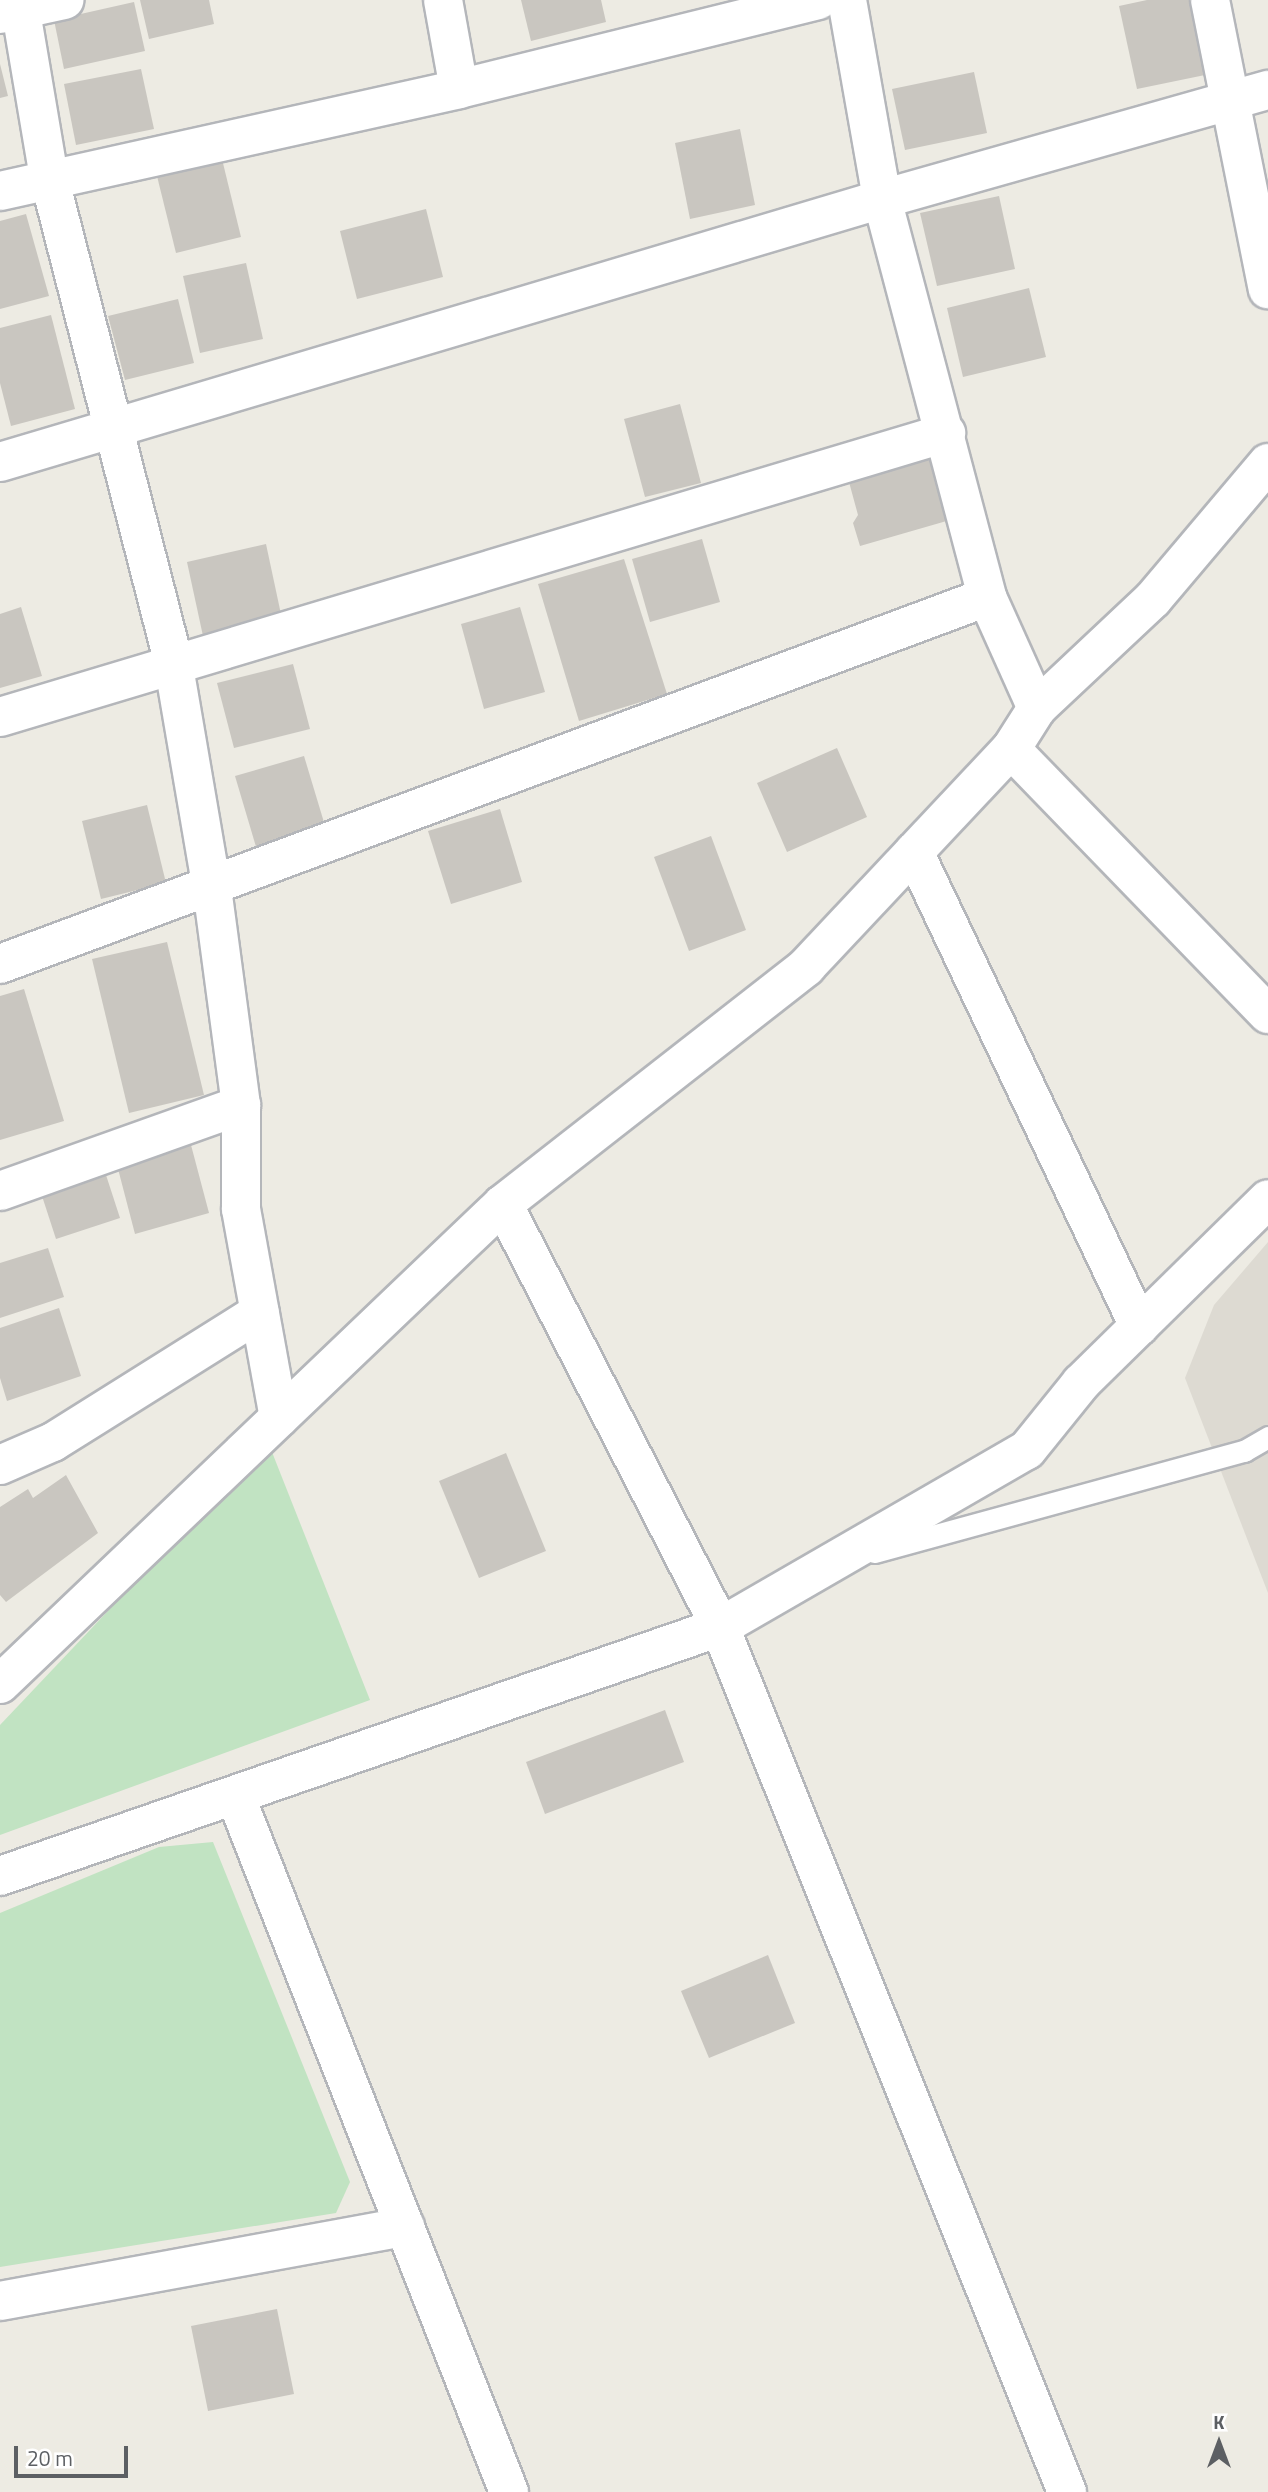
<!DOCTYPE html>
<style>
body{margin:0}
#map{position:relative;width:1268px;height:2492px;overflow:hidden;background:#edebe3;font-family:"Titillium Web",sans-serif}
div>[style]{position:absolute}
[style*='--x']{left:calc(var(--x)*1px);top:calc(var(--y)*1px);width:calc(var(--w)*1px);rotate:calc(var(--a)*1deg)}
.education>*{inset:0;background:#dddad2}
.green>*{inset:0;background:#c1e3c2}
.building>*{inset:0;background:#c9c6c0}
.roads{filter:drop-shadow(2px 0 #b4b6ba) drop-shadow(-2px 0 #b4b6ba) drop-shadow(0 2px #b4b6ba) drop-shadow(0 -2px #b4b6ba)}
.lane>*{height:21px;margin:-10.5px;padding:0 10.5px;transform-origin:10.5px;border-radius:10.5px;background:#fff}
.street>*{height:38px;margin:-19px;padding:0 19px;transform-origin:19px;border-radius:19px;background:#fff}
.secondary>*{height:38px;margin:-19px;padding:0 19px;transform-origin:19px;border-radius:19px;background:#fff}
span{translate:-50% -50%;white-space:nowrap;text-align:center;line-height:1.15;-webkit-text-stroke:7px #fff;paint-order:stroke}
.north{position:absolute;left:1184px;top:2408px;width:70px;height:70px;-webkit-text-stroke:5px #fff;paint-order:stroke;rotate:0deg;font-size:19px;font-weight:700;line-height:28px;text-align:center;color:#5c5f63}
.north::after{content:'';display:block;margin:auto;width:24px;height:32px;background:#5c5f63;clip-path:polygon(50% 0,100% 100%,50% 72%,0 100%)}
.scale{position:absolute;left:14px;top:2446px;width:114px;height:32px;box-sizing:border-box;border:4px solid #5c5f63;border-top:0;padding-left:9px;font-size:21px;line-height:24px;white-space:nowrap;color:#5c5f63;-webkit-text-stroke:5px #fff;paint-order:stroke}
</style>
<div id="map">
<div class="education">
<div style="clip-path:polygon(1268px 1242px,1268px 1593px,1185px 1378px,1214px 1305px)"></div>
</div>
<div class="green">
<div style="clip-path:polygon(268px 1442px,370px 1700px,0 1835px,0 1725px)"></div>
<div style="clip-path:polygon(213px 1842px,350px 2182px,336px 2213px,0 2267px,0 1913px,159px 1847px)"></div>
</div>
<div class="building">
<div style="clip-path:polygon(140px 0,209px 0,214px 24px,149px 39px)"></div>
<div style="clip-path:polygon(521px 0,601px 0,606px 22px,531px 41px)"></div>
<div style="clip-path:polygon(1147px 0,1189px 0,1205px 75px,1137px 89px,1119px 6px)"></div>
<div style="clip-path:polygon(134px 2px,145px 51px,64px 69px,54px 20px)"></div>
<div style="clip-path:polygon(0 64px,8px 96px,0 98px)"></div>
<div style="clip-path:polygon(141px 69px,154px 129px,76px 145px,64px 84px)"></div>
<div style="clip-path:polygon(974px 72px,987px 133px,905px 150px,892px 89px)"></div>
<div style="clip-path:polygon(740px 129px,755px 205px,690px 219px,675px 143px)"></div>
<div style="clip-path:polygon(221px 155px,241px 237px,176px 253px,156px 172px)"></div>
<div style="clip-path:polygon(999px 196px,1015px 269px,937px 286px,920px 213px)"></div>
<div style="clip-path:polygon(426px 209px,443px 277px,357px 299px,340px 231px)"></div>
<div style="clip-path:polygon(26px 214px,49px 296px,0 309px,0 221px)"></div>
<div style="clip-path:polygon(246px 263px,263px 339px,200px 353px,183px 276px)"></div>
<div style="clip-path:polygon(1029px 288px,1046px 357px,963px 377px,947px 308px)"></div>
<div style="clip-path:polygon(178px 299px,194px 363px,125px 380px,108px 316px)"></div>
<div style="clip-path:polygon(51px 315px,75px 409px,11px 426px,0 383px,0 328px)"></div>
<div style="clip-path:polygon(680px 404px,701px 483px,645px 497px,624px 419px)"></div>
<div style="clip-path:polygon(932px 458px,950px 520px,860px 546px,853px 523px,858px 515px,849px 482px)"></div>
<div style="clip-path:polygon(702px 539px,720px 602px,650px 622px,632px 559px)"></div>
<div style="clip-path:polygon(266px 544px,282px 619px,203px 636px,187px 562px)"></div>
<div style="clip-path:polygon(624px 559px,667px 694px,579px 721px,538px 584px)"></div>
<div style="clip-path:polygon(21px 607px,42px 676px,0 688px,0 614px)"></div>
<div style="clip-path:polygon(520px 607px,545px 692px,484px 709px,461px 624px)"></div>
<div style="clip-path:polygon(293px 664px,310px 729px,234px 748px,217px 683px)"></div>
<div style="clip-path:polygon(837px 748px,867px 817px,787px 852px,757px 783px)"></div>
<div style="clip-path:polygon(304px 756px,326px 829px,257px 850px,235px 776px)"></div>
<div style="clip-path:polygon(147px 805px,166px 883px,101px 899px,82px 821px)"></div>
<div style="clip-path:polygon(500px 809px,522px 882px,451px 904px,428px 831px)"></div>
<div style="clip-path:polygon(711px 836px,746px 930px,689px 951px,654px 857px)"></div>
<div style="clip-path:polygon(167px 942px,204px 1095px,129px 1113px,92px 959px)"></div>
<div style="clip-path:polygon(24px 989px,64px 1121px,0 1140px,0 996px)"></div>
<div style="clip-path:polygon(191px 1145px,209px 1213px,135px 1234px,117px 1165px)"></div>
<div style="clip-path:polygon(106px 1175px,120px 1218px,56px 1239px,42px 1196px)"></div>
<div style="clip-path:polygon(48px 1248px,64px 1297px,0 1318px,0 1263px)"></div>
<div style="clip-path:polygon(59px 1308px,81px 1376px,7px 1401px,0 1378px,0 1328px)"></div>
<div style="clip-path:polygon(506px 1453px,546px 1551px,479px 1578px,439px 1481px)"></div>
<div style="clip-path:polygon(66px 1475px,98px 1533px,6px 1602px,0 1595px,0 1507px,28px 1489px,33px 1498px)"></div>
<div style="clip-path:polygon(665px 1710px,684px 1762px,545px 1814px,526px 1762px)"></div>
<div style="clip-path:polygon(768px 1955px,795px 2023px,709px 2058px,681px 1991px)"></div>
<div style="clip-path:polygon(277px 2309px,294px 2394px,208px 2411px,191px 2326px)"></div>
</div>
<div class="roads">
<div class="lane">
<div style="--x:874;--y:1552;--w:384;--a:-15.3"></div>
<div style="--x:1244;--y:1451;--w:28;--a:-30"></div>
</div>
<div class="street">
<div style="--x:19;--y:0;--w:180;--a:80.4"></div>
<div style="--x:49;--y:177;--w:500;--a:75.6"></div>
<div style="--x:173;--y:661;--w:230;--a:80.3"></div>
<div style="--x:212;--y:888;--w:219;--a:82.4"></div>
<div style="--x:241;--y:1105;--w:104;--a:90"></div>
<div style="--x:241;--y:1209;--w:212;--a:79.7"></div>
<div style="--x:443;--y:0;--w:90;--a:79.8"></div>
<div style="--x:847;--y:0;--w:202;--a:80"></div>
<div style="--x:882;--y:199;--w:412;--a:75.2"></div>
<div style="--x:987;--y:597;--w:122;--a:65.8"></div>
<div style="--x:1210;--y:0;--w:295;--a:78.7"></div>
<div style="--x:0;--y:14;--w:66;--a:-12.3"></div>
<div style="--x:0;--y:191;--w:470;--a:-12.5"></div>
<div style="--x:459;--y:89;--w:370;--a:-13.9"></div>
<div style="--x:0;--y:462;--w:920;--a:-16.6"></div>
<div style="--x:882;--y:199;--w:401;--a:-15.8"></div>
<div style="--x:0;--y:717;--w:988;--a:-16.71"></div>
<div style="--x:1011;--y:749;--w:369;--a:45.9"></div>
<div style="--x:914;--y:852;--w:525;--a:64.61"></div>
<div style="--x:0;--y:964;--w:1053;--a:-20.4"></div>
<div style="--x:0;--y:1191;--w:256;--a:-19.6"></div>
<div style="--x:0;--y:1465;--w:58;--a:-23.5"></div>
<div style="--x:53;--y:1442;--w:244;--a:-32.1"></div>
<div style="--x:0;--y:1684;--w:695;--a:-43.66"></div>
<div style="--x:503;--y:1204;--w:385;--a:-38"></div>
<div style="--x:806;--y:967;--w:299;--a:-46.8"></div>
<div style="--x:1011;--y:749;--w:49;--a:-57.6"></div>
<div style="--x:1037;--y:708;--w:159;--a:-43.2"></div>
<div style="--x:1153;--y:599;--w:178;--a:-49.8"></div>
<div style="--x:235;--y:1795;--w:749;--a:68.54"></div>
<div style="--x:0;--y:1876;--w:762;--a:-19.08"></div>
<div style="--x:720;--y:1627;--w:354;--a:-30"></div>
<div style="--x:1027;--y:1450;--w:86;--a:-51.1"></div>
<div style="--x:1081;--y:1383;--w:262;--a:-44.5"></div>
<div style="--x:0;--y:2301;--w:412;--a:-10.4"></div>
</div>
<div class="secondary">
<div style="--x:503;--y:1204;--w:475;--a:62.8"></div>
<div style="--x:720;--y:1627;--w:932;--a:68.14"></div>
</div>
</div>
<div class="north">K</div>
<div class="scale">20 m</div>
</div>
